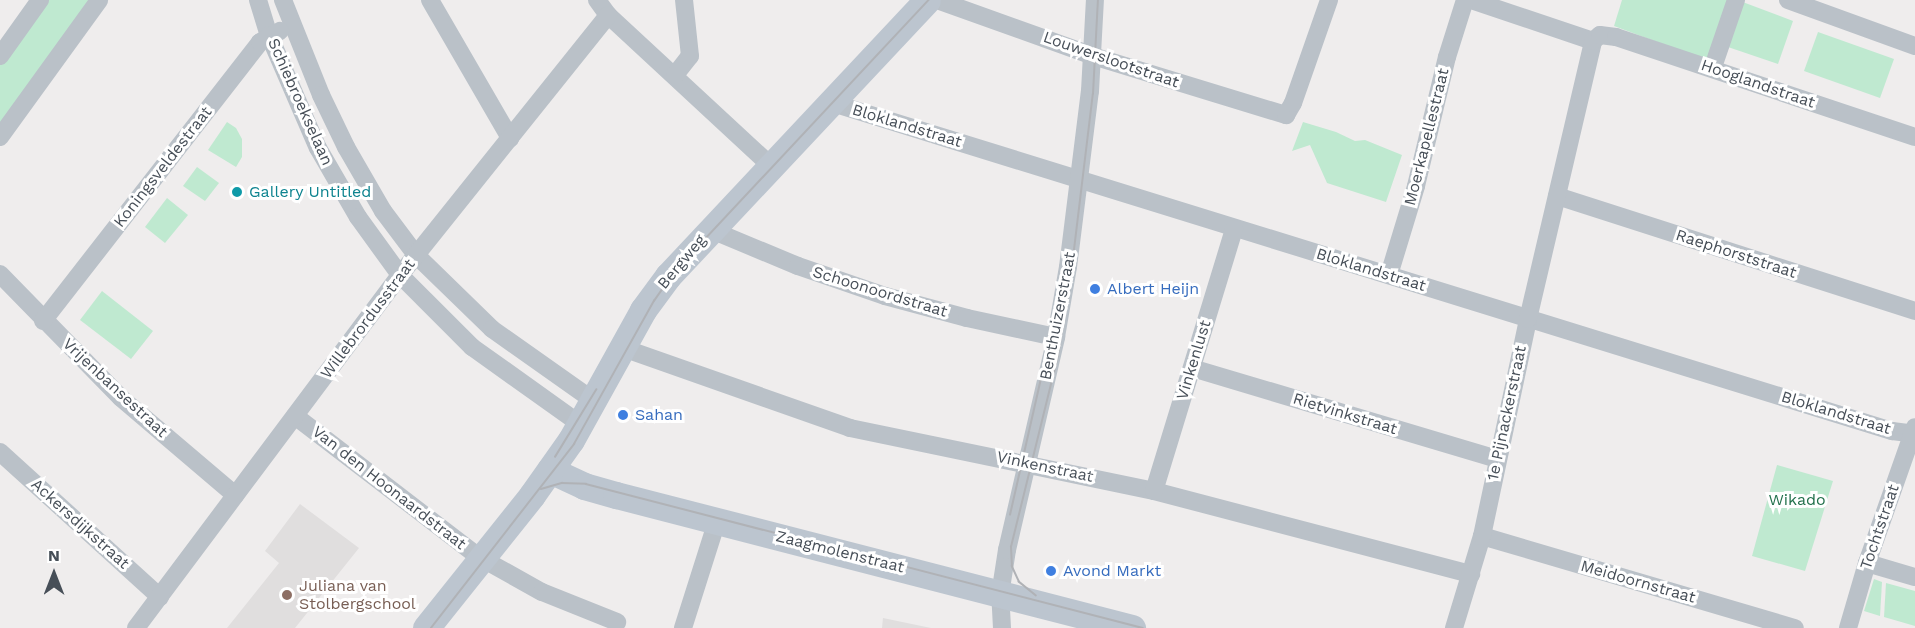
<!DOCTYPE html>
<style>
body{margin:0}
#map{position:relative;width:1915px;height:628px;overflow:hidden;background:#efeded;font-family:"Work Sans",sans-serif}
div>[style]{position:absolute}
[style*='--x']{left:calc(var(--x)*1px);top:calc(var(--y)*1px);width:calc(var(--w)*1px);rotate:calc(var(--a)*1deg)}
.education>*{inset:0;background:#e0dede}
.green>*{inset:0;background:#bfe9d0}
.street>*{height:18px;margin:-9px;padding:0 9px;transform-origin:9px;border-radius:9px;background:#bac1c8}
.secondary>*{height:27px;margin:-13.5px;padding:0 13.5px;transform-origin:13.5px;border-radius:13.5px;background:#bcc5cf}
.tram>*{height:1.5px;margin:-0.75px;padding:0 0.75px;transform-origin:0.75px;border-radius:0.75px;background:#b0b2b6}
.dots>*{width:16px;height:16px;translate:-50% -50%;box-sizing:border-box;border:3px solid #fff;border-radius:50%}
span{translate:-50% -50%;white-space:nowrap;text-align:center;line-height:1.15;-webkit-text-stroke:6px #fff;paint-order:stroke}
.street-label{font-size:16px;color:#474f58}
.culture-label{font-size:16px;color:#0d838f}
.left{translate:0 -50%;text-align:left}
.shop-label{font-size:16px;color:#366cbe}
.park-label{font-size:16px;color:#21704b}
.education-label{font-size:16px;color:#785e54}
.north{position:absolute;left:24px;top:544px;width:60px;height:60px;-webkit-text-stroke:4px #fff;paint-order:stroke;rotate:0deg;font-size:16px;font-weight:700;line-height:24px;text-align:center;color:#474f58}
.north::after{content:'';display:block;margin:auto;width:21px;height:27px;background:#474f58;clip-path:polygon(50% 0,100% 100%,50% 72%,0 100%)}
</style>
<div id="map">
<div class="education">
<div style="clip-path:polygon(300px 504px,359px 548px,295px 628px,227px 628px,279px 563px,265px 551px)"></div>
<div style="clip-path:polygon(883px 618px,931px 628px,882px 628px)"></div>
</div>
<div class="green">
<div style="clip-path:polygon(47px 0,89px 0,0 124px,0 65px)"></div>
<div style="clip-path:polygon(1622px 0,1732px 0,1711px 62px,1614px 26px)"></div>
<div style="clip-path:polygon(1740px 1px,1793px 21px,1778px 64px,1725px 46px)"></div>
<div style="clip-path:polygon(1818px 32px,1894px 59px,1880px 98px,1804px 71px)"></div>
<div style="clip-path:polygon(227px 122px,236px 128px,242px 139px,242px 157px,236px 167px,208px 150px)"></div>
<div style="clip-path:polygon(1303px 122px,1336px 132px,1355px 141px,1365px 140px,1402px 155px,1386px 202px,1327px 183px,1310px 145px,1292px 151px)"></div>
<div style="clip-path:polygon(197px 167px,219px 183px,205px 201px,183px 186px)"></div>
<div style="clip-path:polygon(167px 198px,188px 215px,165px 243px,145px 227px)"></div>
<div style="clip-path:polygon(102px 291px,153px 331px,131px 359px,80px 320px)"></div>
<div style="clip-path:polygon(1777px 465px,1833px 481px,1805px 571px,1752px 556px)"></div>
<div style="clip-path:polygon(1874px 579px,1882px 582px,1880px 616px,1864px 611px)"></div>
<div style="clip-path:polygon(1886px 583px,1915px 591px,1915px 626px,1884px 617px)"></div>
</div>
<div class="street">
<div style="--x:258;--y:0;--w:37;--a:73"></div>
<div style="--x:269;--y:35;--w:123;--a:66.6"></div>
<div style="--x:318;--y:148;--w:80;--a:59.9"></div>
<div style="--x:358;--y:217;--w:72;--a:54.1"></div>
<div style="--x:400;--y:275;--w:102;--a:45"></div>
<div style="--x:472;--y:347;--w:133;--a:35.5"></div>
<div style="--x:283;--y:0;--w:102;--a:68.2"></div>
<div style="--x:321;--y:95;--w:58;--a:64.3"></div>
<div style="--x:346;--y:147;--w:74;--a:60"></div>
<div style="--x:383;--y:211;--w:55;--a:53.1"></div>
<div style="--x:416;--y:255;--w:106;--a:44.2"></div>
<div style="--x:492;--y:329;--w:125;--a:35.2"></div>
<div style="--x:430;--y:0;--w:160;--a:59.9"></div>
<div style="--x:597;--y:0;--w:19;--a:54"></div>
<div style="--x:608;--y:15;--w:221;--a:42.8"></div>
<div style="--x:937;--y:0;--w:169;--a:19.7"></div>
<div style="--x:1096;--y:57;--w:199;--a:17"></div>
<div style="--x:1286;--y:115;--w:14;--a:-60"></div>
<div style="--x:1293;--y:103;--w:109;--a:-70.7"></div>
<div style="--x:1471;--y:0;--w:129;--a:18.6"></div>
<div style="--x:1788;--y:0;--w:135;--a:19.9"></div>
<div style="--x:0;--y:56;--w:69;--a:-54.5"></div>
<div style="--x:1713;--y:67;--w:71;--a:-71.1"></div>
<div style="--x:675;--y:75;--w:24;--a:-52"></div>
<div style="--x:690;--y:56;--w:56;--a:-96.1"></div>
<div style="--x:829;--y:102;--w:1113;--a:17.2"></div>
<div style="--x:1892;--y:431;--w:23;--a:7"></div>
<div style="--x:0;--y:137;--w:169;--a:-54.1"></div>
<div style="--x:1557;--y:196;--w:376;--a:17.8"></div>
<div style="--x:709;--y:229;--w:96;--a:22.6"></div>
<div style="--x:798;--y:266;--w:92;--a:19"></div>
<div style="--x:885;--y:296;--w:85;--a:15"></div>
<div style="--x:967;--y:318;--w:91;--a:12.1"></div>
<div style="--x:0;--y:274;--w:173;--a:45.7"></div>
<div style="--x:121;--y:398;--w:150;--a:40.4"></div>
<div style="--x:1389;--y:275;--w:93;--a:-73.1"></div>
<div style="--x:1416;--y:186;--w:133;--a:-76.5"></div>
<div style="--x:1447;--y:57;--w:60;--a:-72.5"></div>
<div style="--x:43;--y:321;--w:353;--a:-52.1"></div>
<div style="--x:260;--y:42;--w:23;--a:-29"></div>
<div style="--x:623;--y:348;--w:241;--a:19.4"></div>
<div style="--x:850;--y:428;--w:310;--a:11.7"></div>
<div style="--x:1154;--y:491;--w:328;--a:14.7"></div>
<div style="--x:1192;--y:368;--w:318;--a:16.6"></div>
<div style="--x:295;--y:416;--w:232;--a:37.5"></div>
<div style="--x:479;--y:557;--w:72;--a:29.1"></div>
<div style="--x:542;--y:592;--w:81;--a:21.8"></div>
<div style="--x:0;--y:452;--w:216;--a:42.2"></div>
<div style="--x:1154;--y:491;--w:274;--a:-73"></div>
<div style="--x:1482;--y:536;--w:326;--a:16.4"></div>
<div style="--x:1867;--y:563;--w:50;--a:16.3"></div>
<div style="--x:136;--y:628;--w:441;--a:-53.2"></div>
<div style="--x:400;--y:275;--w:333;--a:-51.3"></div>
<div style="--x:683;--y:628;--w:112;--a:-72.4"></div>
<div style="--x:1002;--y:628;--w:33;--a:-93"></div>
<div style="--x:1000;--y:595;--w:46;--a:-81.2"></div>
<div style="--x:1007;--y:550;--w:219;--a:-77"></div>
<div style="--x:1056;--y:337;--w:71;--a:-80.3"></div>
<div style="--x:1068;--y:267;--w:177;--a:-82.9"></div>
<div style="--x:1090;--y:91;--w:91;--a:-86.9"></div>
<div style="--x:1454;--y:628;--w:96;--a:-73.1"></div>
<div style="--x:1482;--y:536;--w:222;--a:-78"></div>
<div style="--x:1528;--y:319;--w:285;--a:-76.8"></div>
<div style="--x:1593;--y:41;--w:9;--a:-41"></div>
<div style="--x:1600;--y:35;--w:16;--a:7"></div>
<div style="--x:1616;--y:37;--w:315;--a:18.5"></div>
<div style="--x:1848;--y:628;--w:68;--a:-73.7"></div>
<div style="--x:1867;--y:563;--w:144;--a:-70.6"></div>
</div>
<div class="secondary">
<div style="--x:550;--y:470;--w:38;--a:25"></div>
<div style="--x:584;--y:486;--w:33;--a:16"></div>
<div style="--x:616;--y:495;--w:533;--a:14.45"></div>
<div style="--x:426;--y:628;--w:170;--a:-51.4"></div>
<div style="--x:532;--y:495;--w:67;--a:-54.7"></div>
<div style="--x:571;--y:440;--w:149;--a:-61"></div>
<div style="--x:643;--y:310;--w:42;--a:-53.7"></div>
<div style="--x:668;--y:276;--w:378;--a:-46.8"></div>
</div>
<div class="tram">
<div style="--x:555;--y:457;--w:79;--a:-58.5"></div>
<div style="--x:541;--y:489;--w:22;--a:-16"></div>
<div style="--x:562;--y:483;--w:24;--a:2"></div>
<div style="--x:586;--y:484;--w:575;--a:14.5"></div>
<div style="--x:1010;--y:515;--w:216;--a:-77.2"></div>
<div style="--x:1036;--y:596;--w:22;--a:-141"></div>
<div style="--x:1019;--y:582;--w:17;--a:-115"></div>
<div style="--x:1012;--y:567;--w:20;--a:-93"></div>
<div style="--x:1011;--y:547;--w:193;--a:-76.2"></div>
<div style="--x:1057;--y:360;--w:70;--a:-80.1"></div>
<div style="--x:1069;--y:291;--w:198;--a:-83.1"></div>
<div style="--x:1093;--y:94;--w:94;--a:-87"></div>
<div style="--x:431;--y:628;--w:233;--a:-52.1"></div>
<div style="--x:574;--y:444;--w:164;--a:-60.8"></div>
<div style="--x:654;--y:301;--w:38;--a:-55"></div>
<div style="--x:676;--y:270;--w:370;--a:-46.9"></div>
</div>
<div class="dots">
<div style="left:237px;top:192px;background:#0f9aa8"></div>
<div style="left:1095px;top:289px;background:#3f7fe0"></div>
<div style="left:623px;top:415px;background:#3f7fe0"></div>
<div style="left:1051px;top:571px;background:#3f7fe0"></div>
<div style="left:287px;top:595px;background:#8d6e63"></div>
</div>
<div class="street-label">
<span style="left:1111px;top:60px;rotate:19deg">Louwerslootstraat</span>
<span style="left:1758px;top:84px;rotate:19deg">Hooglandstraat</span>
<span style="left:300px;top:102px;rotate:66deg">Schiebroekselaan</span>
<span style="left:907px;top:126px;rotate:17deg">Bloklandstraat</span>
<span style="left:1427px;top:137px;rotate:-76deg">Moerkapellestraat</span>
<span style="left:163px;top:167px;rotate:-52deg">Koningsveldestraat</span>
<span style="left:1736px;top:254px;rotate:18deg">Raephorststraat</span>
<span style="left:682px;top:262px;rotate:-50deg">Bergweg</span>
<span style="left:1371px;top:270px;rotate:17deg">Bloklandstraat</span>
<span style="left:880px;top:292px;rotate:17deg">Schoonoordstraat</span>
<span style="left:1058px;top:316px;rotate:-79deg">Benthuizerstraat</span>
<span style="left:368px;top:319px;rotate:-53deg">Willebrordusstraat</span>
<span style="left:1194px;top:360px;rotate:-73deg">Vinkenlust</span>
<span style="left:115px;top:388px;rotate:43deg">Vrijenbansestraat</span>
<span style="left:1507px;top:413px;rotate:-78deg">1e Pijnackerstraat</span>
<span style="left:1836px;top:413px;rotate:17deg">Bloklandstraat</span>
<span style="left:1345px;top:414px;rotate:17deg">Rietvinkstraat</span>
<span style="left:1045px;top:467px;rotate:12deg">Vinkenstraat</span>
<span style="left:389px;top:488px;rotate:38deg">Van den Hoonaardstraat</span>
<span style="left:80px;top:524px;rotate:42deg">Ackersdijkstraat</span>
<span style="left:1880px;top:527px;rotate:-71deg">Tochtstraat</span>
<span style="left:840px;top:552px;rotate:14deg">Zaagmolenstraat</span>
<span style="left:1638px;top:582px;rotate:16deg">Meidoornstraat</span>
</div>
<div class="culture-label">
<span class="left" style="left:249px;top:192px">Gallery Untitled</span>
</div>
<div class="shop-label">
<span class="left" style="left:1107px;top:289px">Albert Heijn</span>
<span class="left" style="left:635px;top:415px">Sahan</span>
<span class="left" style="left:1063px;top:571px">Avond Markt</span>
</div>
<div class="park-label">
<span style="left:1797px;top:500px">Wikado</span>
</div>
<div class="education-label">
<span class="left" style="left:299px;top:595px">Juliana van<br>Stolbergschool</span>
</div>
<div class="north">N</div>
</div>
